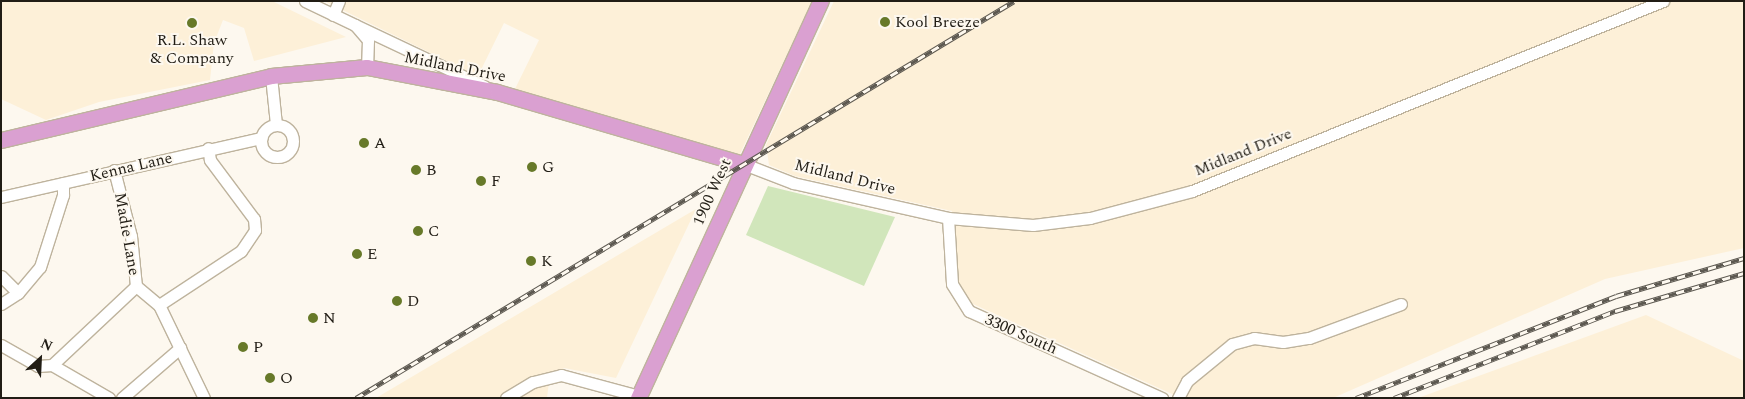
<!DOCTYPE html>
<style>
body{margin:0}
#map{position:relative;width:1745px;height:399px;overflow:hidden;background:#fdf8ef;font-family:Spectral,serif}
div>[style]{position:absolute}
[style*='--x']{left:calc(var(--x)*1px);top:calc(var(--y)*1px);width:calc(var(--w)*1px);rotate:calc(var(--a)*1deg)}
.built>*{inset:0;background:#fdf0d8}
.green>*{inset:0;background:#d1e6bb}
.roads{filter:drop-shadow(1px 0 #beb39d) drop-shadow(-1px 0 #beb39d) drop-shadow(0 1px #beb39d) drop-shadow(0 -1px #beb39d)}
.minor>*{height:11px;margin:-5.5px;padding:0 5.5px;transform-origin:5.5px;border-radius:5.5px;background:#fff}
.minor>.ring{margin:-5.5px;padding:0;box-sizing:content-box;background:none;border:11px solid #fff;border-radius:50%}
.major>*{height:15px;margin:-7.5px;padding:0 7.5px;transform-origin:7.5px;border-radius:7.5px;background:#daa0d1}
.rail>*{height:4.5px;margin-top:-2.25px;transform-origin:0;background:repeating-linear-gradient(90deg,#fdf8ef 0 8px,#5d5951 0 16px);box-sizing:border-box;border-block:1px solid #5d5951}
.dots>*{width:14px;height:14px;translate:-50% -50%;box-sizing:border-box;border:2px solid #fdf8ef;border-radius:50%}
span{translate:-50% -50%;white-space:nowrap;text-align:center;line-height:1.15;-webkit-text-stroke:4px #fdf8ef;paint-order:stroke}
.poi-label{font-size:16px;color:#211d15}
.left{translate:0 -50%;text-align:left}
.street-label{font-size:16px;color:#211d15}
.frame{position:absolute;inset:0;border:2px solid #211d15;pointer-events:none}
.north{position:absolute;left:15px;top:334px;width:50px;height:50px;-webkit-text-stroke:4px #fdf8ef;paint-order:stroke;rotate:25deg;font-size:14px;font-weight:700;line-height:20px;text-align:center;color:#211d15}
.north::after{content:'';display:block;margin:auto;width:18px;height:22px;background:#211d15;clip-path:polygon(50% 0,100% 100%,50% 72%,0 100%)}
</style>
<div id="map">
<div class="built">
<div style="clip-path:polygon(1px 1px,272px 1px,346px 37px,254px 61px,244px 28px,223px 20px,214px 43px,210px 80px,99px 102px,46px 120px,1px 99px)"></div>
<div style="clip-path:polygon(324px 1px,812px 1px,739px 156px,514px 91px,539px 40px,504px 23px,478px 76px)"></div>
<div style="clip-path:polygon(834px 1px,1744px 1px,1744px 248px,1605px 279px,1333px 398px,1181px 398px,973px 304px,958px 286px,952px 211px,795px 176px,769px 165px,766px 145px)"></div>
<div style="clip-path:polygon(696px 209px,616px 378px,564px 368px,549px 382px,547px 398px,376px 398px)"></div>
<div style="clip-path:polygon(1646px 315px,1744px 361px,1744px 398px,1418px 398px)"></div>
</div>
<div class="green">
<div style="clip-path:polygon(768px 186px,895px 217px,864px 286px,746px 235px)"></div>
</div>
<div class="roads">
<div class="minor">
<div style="--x:305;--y:1;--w:55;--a:25.6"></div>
<div style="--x:355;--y:25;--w:20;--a:49"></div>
<div style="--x:368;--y:40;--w:27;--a:92"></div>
<div style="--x:333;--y:15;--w:15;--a:-67"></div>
<div style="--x:355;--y:25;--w:143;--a:25.3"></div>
<div style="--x:271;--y:76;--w:48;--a:84.1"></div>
<div class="ring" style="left:261px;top:125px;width:21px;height:21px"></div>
<div style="--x:744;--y:164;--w:53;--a:21.2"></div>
<div style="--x:793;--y:183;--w:159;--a:12.7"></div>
<div style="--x:948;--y:218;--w:85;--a:4.7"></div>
<div style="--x:1033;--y:225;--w:57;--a:-7"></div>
<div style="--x:1090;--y:218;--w:106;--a:-14.8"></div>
<div style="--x:1192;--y:191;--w:508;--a:-21.97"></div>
<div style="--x:114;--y:170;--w:68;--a:75.6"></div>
<div style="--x:131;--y:236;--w:50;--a:84.3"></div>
<div style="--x:136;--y:286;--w:30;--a:40"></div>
<div style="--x:159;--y:305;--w:103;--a:64.2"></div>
<div style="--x:1;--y:197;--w:267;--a:-12.8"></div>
<div style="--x:948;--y:218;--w:66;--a:86.5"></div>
<div style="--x:952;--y:284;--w:32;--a:58"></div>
<div style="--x:969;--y:311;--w:212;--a:24.3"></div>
<div style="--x:1;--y:276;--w:24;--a:45"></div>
<div style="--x:1;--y:304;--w:20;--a:-33"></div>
<div style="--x:18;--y:293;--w:34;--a:-50"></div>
<div style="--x:40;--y:267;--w:76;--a:-72.3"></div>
<div style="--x:63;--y:195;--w:12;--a:-90"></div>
<div style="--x:159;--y:305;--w:98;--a:-33.4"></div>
<div style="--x:241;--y:251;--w:25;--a:-56"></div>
<div style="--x:255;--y:230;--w:11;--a:-95"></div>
<div style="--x:254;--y:219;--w:74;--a:-126.7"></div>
<div style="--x:210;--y:160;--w:12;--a:-99"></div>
<div style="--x:1;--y:345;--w:43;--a:29.6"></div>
<div style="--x:38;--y:366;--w:14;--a:-4"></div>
<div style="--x:52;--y:365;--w:66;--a:30.1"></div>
<div style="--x:52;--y:365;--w:115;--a:-43.2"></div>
<div style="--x:122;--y:398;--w:77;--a:-40.8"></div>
<div style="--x:506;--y:398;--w:31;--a:-31"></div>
<div style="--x:533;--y:382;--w:29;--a:-14"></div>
<div style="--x:561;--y:375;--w:81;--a:15.1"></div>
<div style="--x:1178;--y:398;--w:19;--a:-62"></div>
<div style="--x:1187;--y:381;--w:58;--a:-39.4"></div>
<div style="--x:1232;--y:344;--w:23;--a:-15"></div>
<div style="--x:1254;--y:338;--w:29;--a:8"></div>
<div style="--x:1283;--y:342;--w:26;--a:-9"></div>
<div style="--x:1309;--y:338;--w:98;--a:-20.3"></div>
</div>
<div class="major">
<div style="--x:1;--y:140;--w:277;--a:-13.3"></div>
<div style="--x:271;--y:76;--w:96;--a:-5.4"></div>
<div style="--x:367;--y:67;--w:132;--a:10.9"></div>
<div style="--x:497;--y:92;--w:257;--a:16.3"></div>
<div style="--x:638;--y:398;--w:437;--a:-65.3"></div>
</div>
</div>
<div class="rail">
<div style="--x:356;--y:398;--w:768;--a:-31.1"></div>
<div style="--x:1356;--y:398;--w:279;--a:-21.4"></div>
<div style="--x:1616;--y:296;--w:134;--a:-16.5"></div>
<div style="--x:1394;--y:398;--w:238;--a:-21.5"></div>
<div style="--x:1615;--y:311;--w:134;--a:-16.4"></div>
</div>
<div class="dots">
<div style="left:885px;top:22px;background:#677929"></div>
<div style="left:192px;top:23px;background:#677929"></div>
<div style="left:364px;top:143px;background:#677929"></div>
<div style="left:532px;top:167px;background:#677929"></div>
<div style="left:416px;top:170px;background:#677929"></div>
<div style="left:481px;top:181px;background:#677929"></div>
<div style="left:418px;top:231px;background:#677929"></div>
<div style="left:357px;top:254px;background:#677929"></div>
<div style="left:531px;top:261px;background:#677929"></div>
<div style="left:397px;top:301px;background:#677929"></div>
<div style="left:313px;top:318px;background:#677929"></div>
<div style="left:243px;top:347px;background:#677929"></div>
<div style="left:270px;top:378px;background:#677929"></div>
</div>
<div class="poi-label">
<span class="left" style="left:895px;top:22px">Kool Breeze</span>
<span style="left:192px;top:49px">R.L. Shaw<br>&amp; Company</span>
<span class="left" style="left:374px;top:143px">A</span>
<span class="left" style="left:542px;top:167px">G</span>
<span class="left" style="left:426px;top:170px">B</span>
<span class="left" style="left:491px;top:181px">F</span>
<span class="left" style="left:428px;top:231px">C</span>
<span class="left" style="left:367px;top:254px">E</span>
<span class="left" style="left:541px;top:261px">K</span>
<span class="left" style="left:407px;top:301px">D</span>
<span class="left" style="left:323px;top:318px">N</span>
<span class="left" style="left:253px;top:347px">P</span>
<span class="left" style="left:280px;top:378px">O</span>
</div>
<div class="street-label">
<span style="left:455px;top:67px;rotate:11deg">Midland Drive</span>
<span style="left:1243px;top:152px;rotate:-22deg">Midland Drive</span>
<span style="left:131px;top:167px;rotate:-13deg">Kenna Lane</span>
<span style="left:845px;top:177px;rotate:14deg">Midland Drive</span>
<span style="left:712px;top:192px;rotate:-66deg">1900 West</span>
<span style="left:127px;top:234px;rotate:80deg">Madie Lane</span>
<span style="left:1021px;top:334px;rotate:24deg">3300 South</span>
</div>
<div class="frame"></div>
<div class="north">N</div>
</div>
